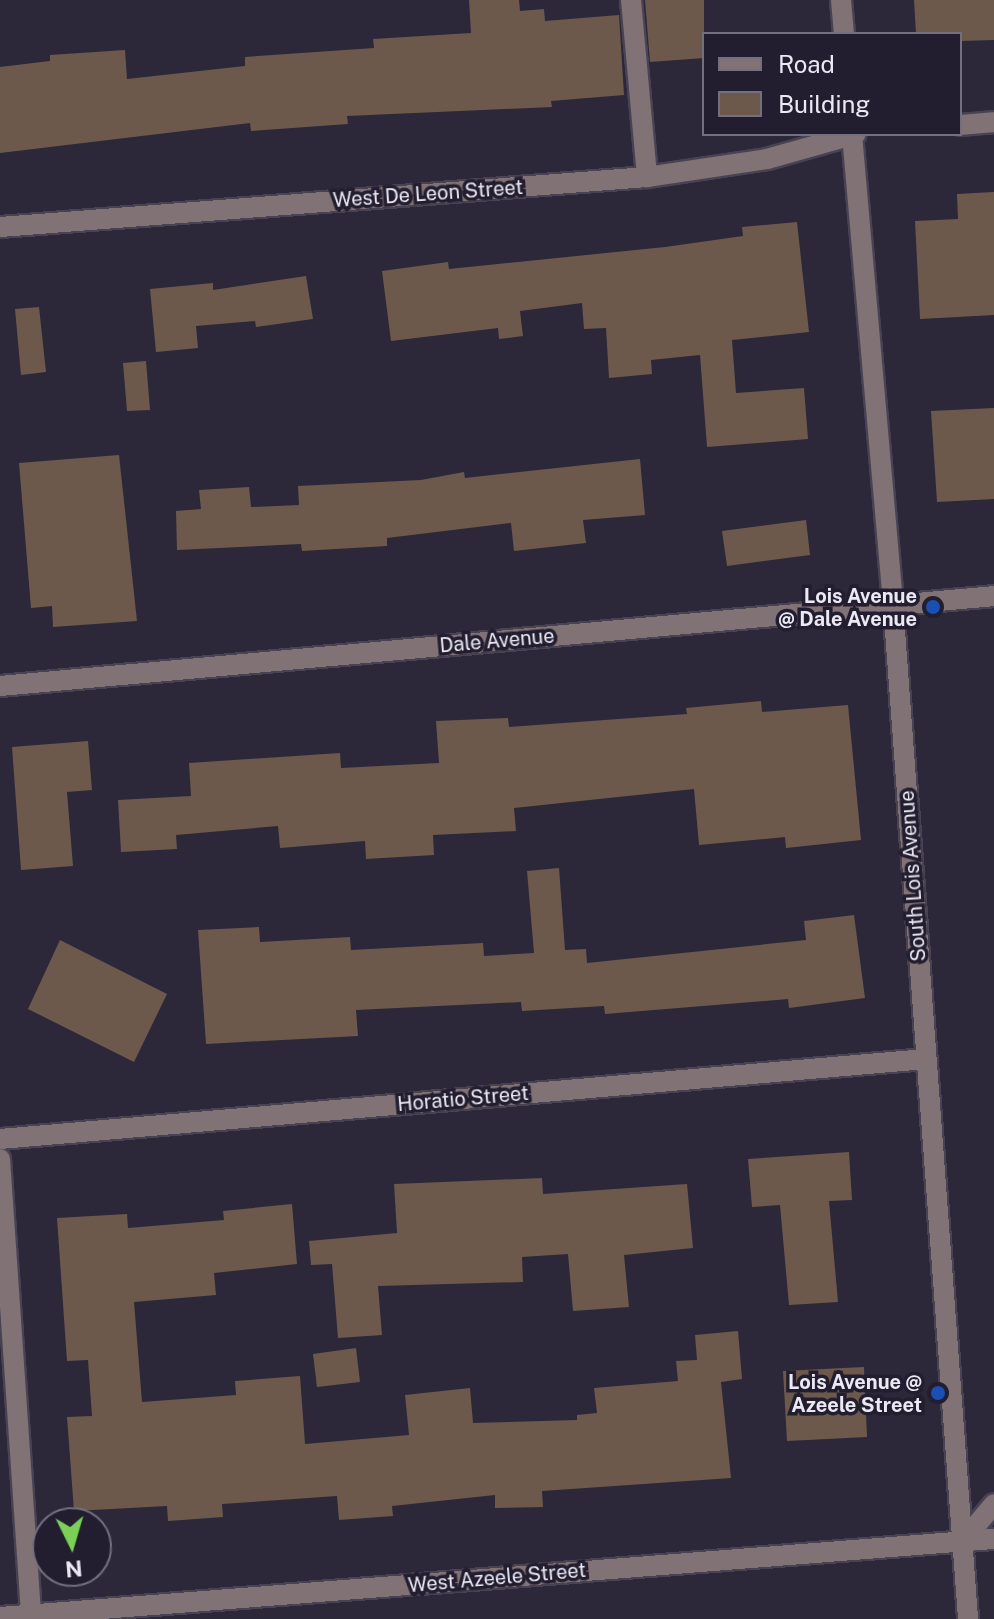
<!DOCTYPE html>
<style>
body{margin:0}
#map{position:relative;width:994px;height:1619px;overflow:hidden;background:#2c2839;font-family:"Public Sans",sans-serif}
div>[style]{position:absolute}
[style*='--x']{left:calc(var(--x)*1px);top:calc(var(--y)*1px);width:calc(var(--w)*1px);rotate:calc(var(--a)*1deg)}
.building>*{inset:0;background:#6c594c}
.roads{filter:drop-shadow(2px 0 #474353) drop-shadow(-2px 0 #474353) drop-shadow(0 2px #474353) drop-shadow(0 -2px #474353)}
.minor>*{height:20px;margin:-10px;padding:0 10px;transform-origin:10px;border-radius:10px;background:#817276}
.dots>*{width:22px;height:22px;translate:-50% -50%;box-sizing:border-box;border:4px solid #221e2f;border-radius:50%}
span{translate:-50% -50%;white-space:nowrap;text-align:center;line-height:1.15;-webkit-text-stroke:7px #221e2f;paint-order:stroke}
.street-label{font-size:20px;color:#ebe9f4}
.poi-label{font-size:20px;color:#ebe9f4;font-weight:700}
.right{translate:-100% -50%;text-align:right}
.legend{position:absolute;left:702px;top:32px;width:260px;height:104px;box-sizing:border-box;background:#221e2f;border:2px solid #726f7e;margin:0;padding:10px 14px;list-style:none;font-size:24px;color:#ebe9f4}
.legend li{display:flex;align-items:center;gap:16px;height:40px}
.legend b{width:40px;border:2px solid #726f7e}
.north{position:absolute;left:32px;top:1507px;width:80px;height:80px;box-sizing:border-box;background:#221e2f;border:2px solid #726f7e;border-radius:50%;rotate:175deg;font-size:22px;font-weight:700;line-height:32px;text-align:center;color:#ebe9f4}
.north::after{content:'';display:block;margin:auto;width:28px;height:36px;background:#7ad156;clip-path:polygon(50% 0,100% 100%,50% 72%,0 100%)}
</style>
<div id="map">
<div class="building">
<div style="clip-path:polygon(469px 0,519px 0,520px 11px,544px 9px,545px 21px,619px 15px,624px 95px,551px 101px,552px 107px,347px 116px,348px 124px,251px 131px,250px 123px,0 153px,0 67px,50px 61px,50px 55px,125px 50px,127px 79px,245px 66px,245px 57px,374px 48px,373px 39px,471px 33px)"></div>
<div style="clip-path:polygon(645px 0,704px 0,704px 58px,650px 62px)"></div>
<div style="clip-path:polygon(914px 0,994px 0,994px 40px,960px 41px,960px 34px,916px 34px)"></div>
<div style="clip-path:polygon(994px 192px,994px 315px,920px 319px,915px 221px,958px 219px,957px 194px)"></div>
<div style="clip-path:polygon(797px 222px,809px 332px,732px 340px,736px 393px,804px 388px,808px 439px,707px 447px,700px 355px,651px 360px,652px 374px,609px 378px,606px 328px,584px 329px,582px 303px,520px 311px,523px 336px,499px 339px,498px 328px,391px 341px,382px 271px,448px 262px,449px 269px,665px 247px,743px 236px,742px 227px)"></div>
<div style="clip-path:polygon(306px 276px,313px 319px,256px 327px,255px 321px,196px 326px,198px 348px,156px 352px,150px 289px,213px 283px,213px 290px)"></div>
<div style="clip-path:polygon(39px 307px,46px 372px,21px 375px,15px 309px)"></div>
<div style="clip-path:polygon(146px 361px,150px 410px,127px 411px,123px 363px)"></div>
<div style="clip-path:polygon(994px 408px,994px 499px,937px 502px,931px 411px)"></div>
<div style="clip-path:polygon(119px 455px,137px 621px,53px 627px,52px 606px,31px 608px,19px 463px)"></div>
<div style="clip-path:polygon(640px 459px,645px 515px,583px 520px,586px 543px,514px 551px,511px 523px,387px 538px,387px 546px,302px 551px,301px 544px,177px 550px,176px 511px,201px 509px,199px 490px,249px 487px,251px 507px,299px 505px,298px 486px,421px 480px,464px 472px,465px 478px)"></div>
<div style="clip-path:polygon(806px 520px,810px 555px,727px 566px,722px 531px)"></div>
<div style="clip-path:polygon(761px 701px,762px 712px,848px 705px,861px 840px,786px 848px,785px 837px,699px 845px,694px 789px,514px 808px,516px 831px,433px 835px,434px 855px,366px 859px,365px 841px,280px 848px,278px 826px,176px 835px,177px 849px,121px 852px,118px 800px,191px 796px,189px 763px,340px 753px,341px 768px,439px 763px,436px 721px,508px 718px,509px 727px,687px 714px,686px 708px)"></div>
<div style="clip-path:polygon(88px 741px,92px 790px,67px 792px,73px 866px,21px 870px,12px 747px)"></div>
<div style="clip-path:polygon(559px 868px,565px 950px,586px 949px,587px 963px,806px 940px,804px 921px,854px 915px,865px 998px,789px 1008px,788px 999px,605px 1014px,604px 1006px,522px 1011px,521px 1002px,356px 1010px,358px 1036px,206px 1044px,198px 930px,259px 927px,260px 942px,350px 937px,351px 950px,483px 943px,484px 956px,534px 953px,527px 871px)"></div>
<div style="clip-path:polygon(60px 940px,167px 994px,134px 1062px,28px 1009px)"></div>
<div style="clip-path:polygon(849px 1152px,852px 1200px,829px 1201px,838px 1302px,789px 1305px,780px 1205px,752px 1207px,748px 1159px)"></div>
<div style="clip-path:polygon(542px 1178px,543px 1194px,687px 1184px,693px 1248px,624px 1255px,629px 1307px,573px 1311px,568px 1254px,522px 1257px,523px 1282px,378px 1286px,382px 1335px,338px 1338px,332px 1264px,311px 1265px,309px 1241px,397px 1233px,394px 1184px)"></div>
<div style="clip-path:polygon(292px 1204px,297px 1264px,214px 1273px,216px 1295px,134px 1302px,142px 1402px,236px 1395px,235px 1381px,300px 1376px,305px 1444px,409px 1435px,405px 1395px,470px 1388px,473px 1423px,577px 1420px,577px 1415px,597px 1413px,594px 1388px,678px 1381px,676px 1361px,697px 1360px,695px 1335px,738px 1331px,742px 1379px,721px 1382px,731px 1478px,542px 1491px,543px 1507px,495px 1508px,495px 1495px,392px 1506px,393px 1516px,339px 1520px,337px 1496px,222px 1504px,223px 1517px,168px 1521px,167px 1506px,74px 1511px,67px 1417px,92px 1416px,88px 1360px,67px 1361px,57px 1218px,127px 1214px,128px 1228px,224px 1220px,223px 1211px)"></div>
<div style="clip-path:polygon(356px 1348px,360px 1382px,317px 1387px,313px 1354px)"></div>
<div style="clip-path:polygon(864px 1367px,867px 1437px,787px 1441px,783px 1371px)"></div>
</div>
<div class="roads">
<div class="minor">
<div style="--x:631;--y:0;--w:178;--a:84.8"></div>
<div style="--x:841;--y:0;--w:34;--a:85"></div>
<div style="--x:960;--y:125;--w:34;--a:-5"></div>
<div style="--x:852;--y:134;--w:472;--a:85"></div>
<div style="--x:893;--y:604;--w:1018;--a:85.77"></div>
<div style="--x:0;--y:227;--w:649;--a:-4.42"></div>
<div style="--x:647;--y:177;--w:121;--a:-8.5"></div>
<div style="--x:767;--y:159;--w:92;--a:-15.7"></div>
<div style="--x:0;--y:686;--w:998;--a:-5.17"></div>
<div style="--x:0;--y:1139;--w:929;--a:-4.94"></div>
<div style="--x:0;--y:1159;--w:461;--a:86.1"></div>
<div style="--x:963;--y:1541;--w:48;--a:-50"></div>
<div style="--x:0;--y:1617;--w:997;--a:-4.49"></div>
</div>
</div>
<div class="dots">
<div style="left:933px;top:607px;background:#1a4fb4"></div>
<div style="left:938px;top:1393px;background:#1a4fb4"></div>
</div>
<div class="street-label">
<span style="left:428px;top:194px;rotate:-4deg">West De Leon Street</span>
<span style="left:497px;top:641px;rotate:-5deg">Dale Avenue</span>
<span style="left:913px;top:876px;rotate:-94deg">South Lois Avenue</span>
<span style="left:463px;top:1099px;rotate:-5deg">Horatio Street</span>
<span style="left:497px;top:1578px;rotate:-5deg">West Azeele Street</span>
</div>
<div class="poi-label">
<span class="right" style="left:917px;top:608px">Lois Avenue<br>@ Dale Avenue</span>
<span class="right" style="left:922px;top:1394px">Lois Avenue @<br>Azeele Street</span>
</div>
<ul class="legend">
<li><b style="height:10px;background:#817276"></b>Road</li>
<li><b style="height:22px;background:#6c594c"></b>Building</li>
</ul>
<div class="north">N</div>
</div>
